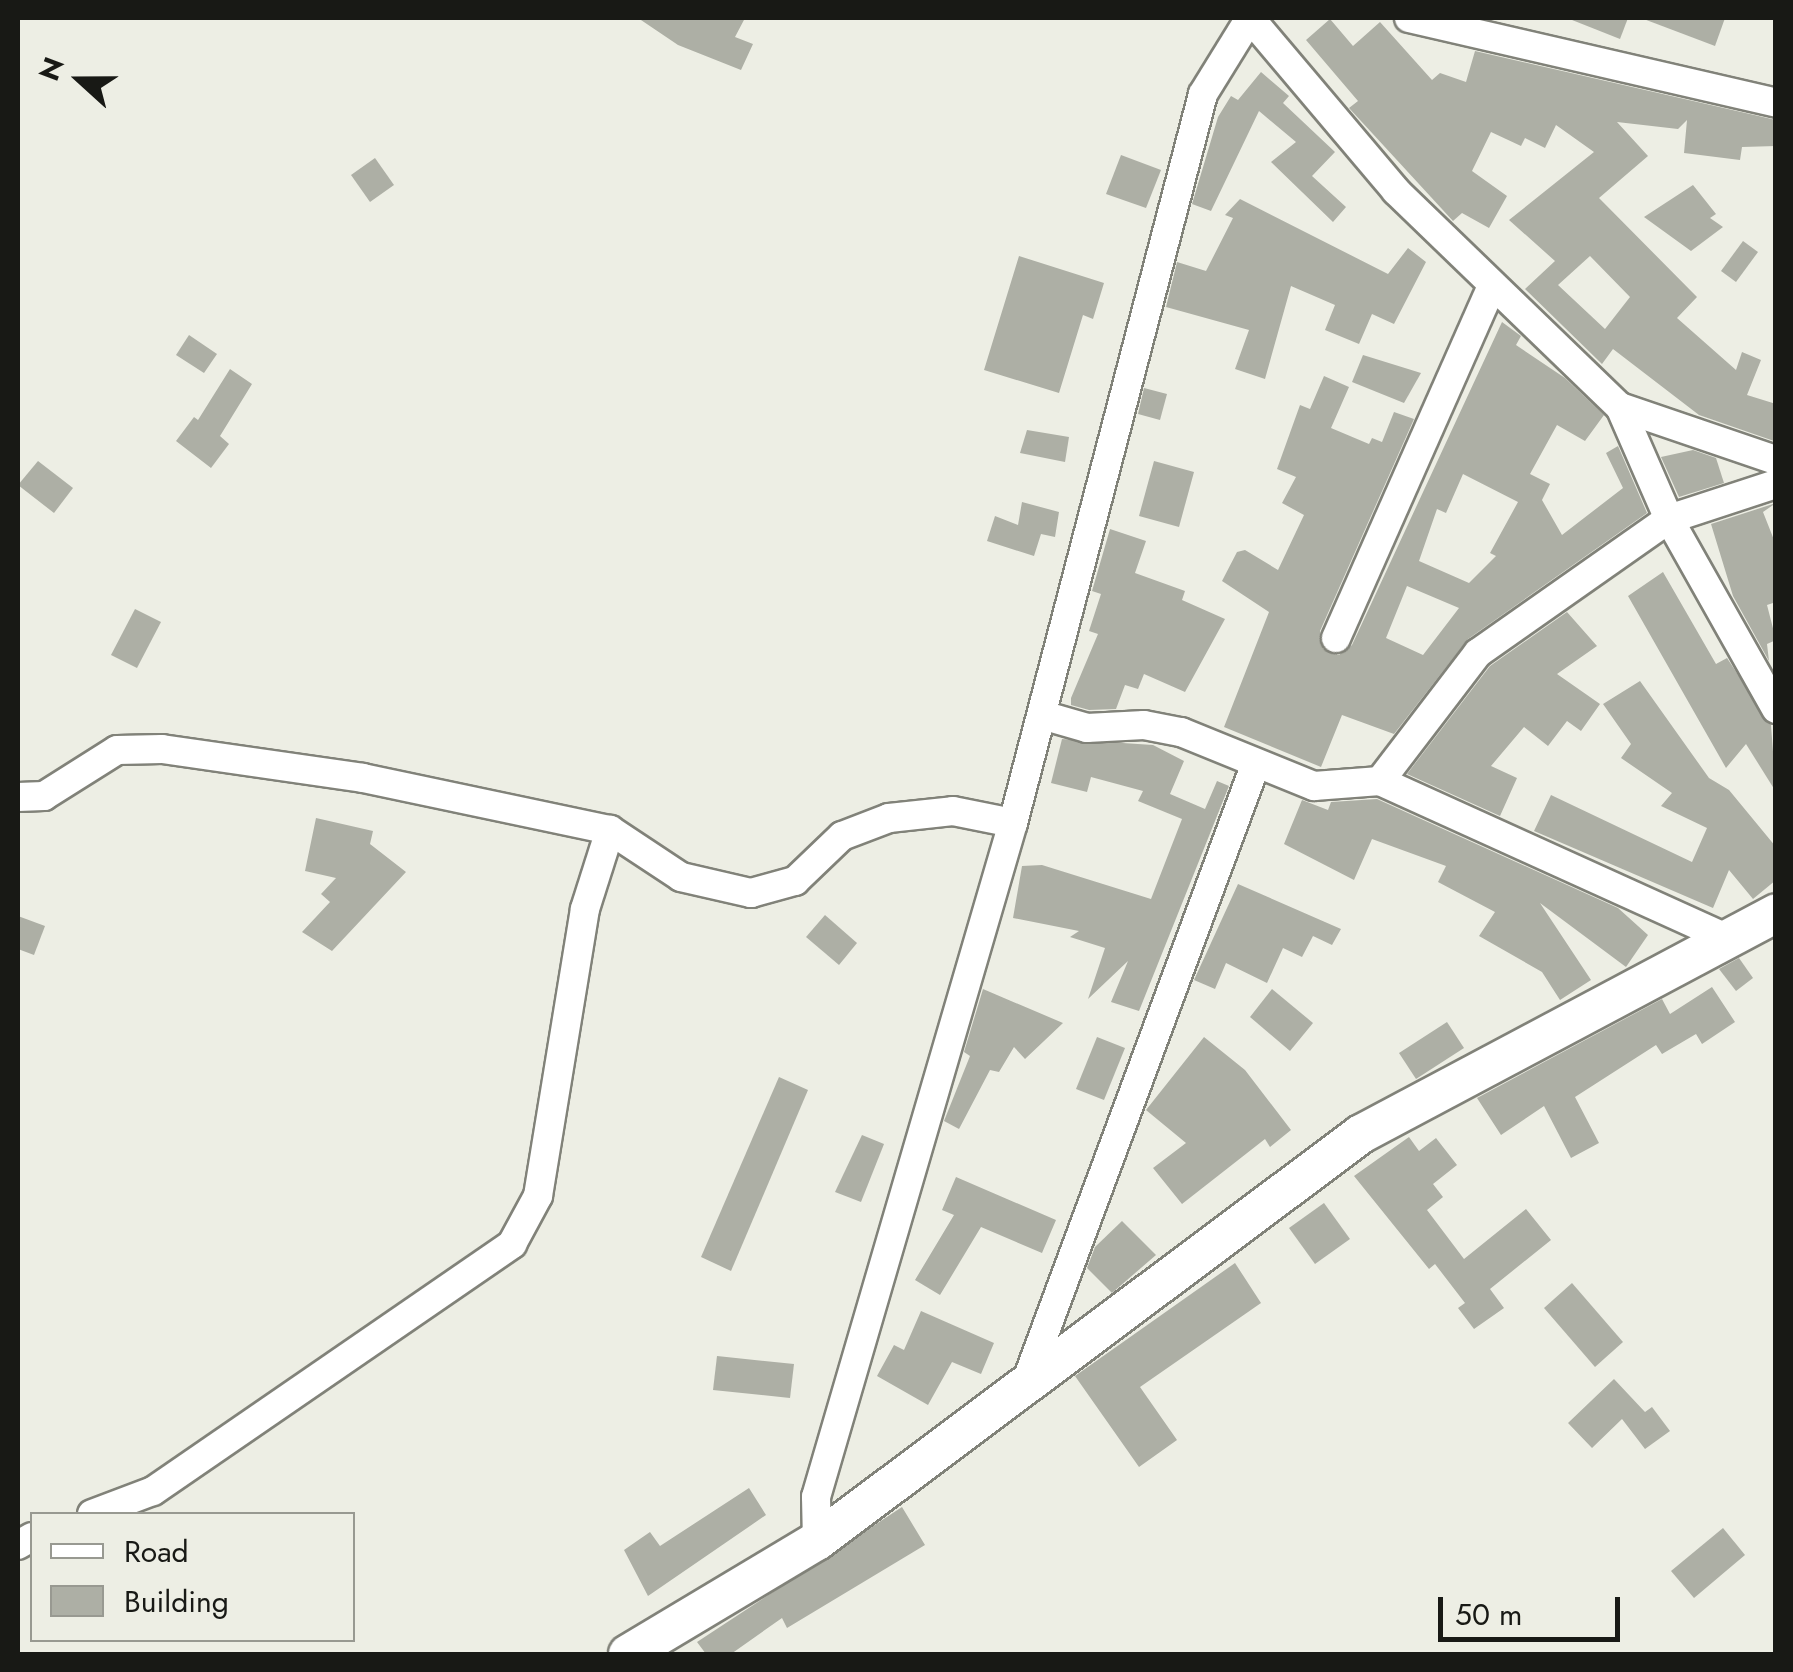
<!DOCTYPE html>
<style>
body{margin:0}
#map{position:relative;width:1793px;height:1672px;overflow:hidden;background:#edeee4;font-family:Jost,sans-serif}
div>[style]{position:absolute}
[style*='--x']{left:calc(var(--x)*1px);top:calc(var(--y)*1px);width:calc(var(--w)*1px);rotate:calc(var(--a)*1deg)}
.building>*{inset:0;background:#adafa5}
.roads{filter:drop-shadow(2px 0 #818279) drop-shadow(-2px 0 #818279) drop-shadow(0 2px #818279) drop-shadow(0 -2px #818279)}
.street>*{height:28px;margin:-14px;padding:0 14px;transform-origin:14px;border-radius:14px;background:#fff}
.secondary>*{height:38px;margin:-19px;padding:0 19px;transform-origin:19px;border-radius:19px;background:#fff}
span{translate:-50% -50%;white-space:nowrap;text-align:center;line-height:1.15;-webkit-text-stroke:10px #edeee4;paint-order:stroke}
.frame{position:absolute;inset:0;border:20px solid #181915;pointer-events:none}
.legend{position:absolute;left:30px;top:1512px;width:325px;height:130px;box-sizing:border-box;background:#edeee4;border:2px solid #989991;margin:0;padding:12px 18px;list-style:none;font-size:30px;color:#181915}
.legend li{display:flex;align-items:center;gap:20px;height:50px}
.legend b{width:50px;border:2px solid #989991}
.north{position:absolute;left:30px;top:30px;width:100px;height:100px;-webkit-text-stroke:8px #edeee4;paint-order:stroke;rotate:291deg;font-size:28px;font-weight:700;line-height:40px;text-align:center;color:#181915}
.north::after{content:'';display:block;margin:auto;width:35px;height:45px;background:#181915;clip-path:polygon(50% 0,100% 100%,50% 72%,0 100%)}
.scale{position:absolute;left:1438px;top:1597px;width:182px;height:45px;box-sizing:border-box;border:5px solid #181915;border-top:0;padding-left:12px;font-size:30px;line-height:35px;white-space:nowrap;color:#181915;-webkit-text-stroke:8px #edeee4;paint-order:stroke}
</style>
<div id="map">
<div class="building">
<div style="clip-path:polygon(638px 18px,745px 18px,735px 37px,753px 44px,741px 70px,678px 45px)"></div>
<div style="clip-path:polygon(1567px 18px,1628px 18px,1620px 39px)"></div>
<div style="clip-path:polygon(1641px 18px,1725px 18px,1715px 46px)"></div>
<div style="clip-path:polygon(evenodd,1330px 19px,1353px 46px,1380px 22px,1432px 80px,1440px 73px,1466px 82px,1475px 51px,1776px 120px,1776px 146px,1742px 147px,1740px 160px,1684px 153px,1687px 120px,1678px 129px,1617px 122px,1648px 156px,1599px 198px,1697px 297px,1677px 318px,1736px 370px,1742px 352px,1761px 360px,1747px 395px,1776px 404px,1774px 441px,1699px 415px,1613px 349px,1602px 364px,1525px 289px,1555px 261px,1509px 220px,1594px 152px,1556px 125px,1545px 148px,1525px 138px,1521px 146px,1491px 132px,1472px 171px,1507px 196px,1489px 228px,1462px 213px,1453px 221px,1349px 108px,1358px 101px,1306px 40px,1330px 19px,1590px 256px,1630px 297px,1605px 329px,1558px 285px,1590px 256px)"></div>
<div style="clip-path:polygon(1261px 72px,1289px 96px,1283px 103px,1335px 152px,1312px 176px,1346px 207px,1333px 222px,1271px 162px,1296px 142px,1259px 111px,1211px 211px,1192px 204px,1218px 117px,1231px 96px,1238px 100px)"></div>
<div style="clip-path:polygon(1121px 155px,1161px 170px,1146px 208px,1106px 194px)"></div>
<div style="clip-path:polygon(375px 158px,394px 185px,370px 202px,351px 175px)"></div>
<div style="clip-path:polygon(1693px 185px,1716px 214px,1710px 218px,1723px 227px,1691px 251px,1644px 217px)"></div>
<div style="clip-path:polygon(1240px 199px,1388px 274px,1408px 248px,1426px 262px,1394px 324px,1372px 314px,1359px 344px,1325px 330px,1335px 305px,1291px 286px,1265px 379px,1235px 369px,1249px 330px,1166px 307px,1177px 262px,1206px 271px,1233px 218px,1225px 215px)"></div>
<div style="clip-path:polygon(1743px 241px,1758px 252px,1736px 282px,1721px 271px)"></div>
<div style="clip-path:polygon(1019px 256px,1104px 283px,1093px 319px,1083px 315px,1059px 393px,984px 370px)"></div>
<div style="clip-path:polygon(evenodd,1502px 322px,1521px 336px,1516px 345px,1565px 378px,1604px 415px,1585px 441px,1557px 425px,1530px 474px,1550px 484px,1542px 500px,1562px 535px,1623px 488px,1606px 453px,1618px 446px,1647px 513px,1468px 639px,1394px 734px,1342px 715px,1321px 767px,1224px 727px,1269px 612px,1222px 581px,1237px 552px,1245px 550px,1278px 570px,1304px 515px,1282px 503px,1296px 477px,1277px 469px,1300px 405px,1310px 409px,1324px 376px,1349px 387px,1331px 428px,1369px 444px,1372px 438px,1382px 442px,1394px 412px,1414px 419px,1320px 631px,1323px 649px,1339px 655px,1352px 645px,1502px 322px,1463px 474px,1518px 502px,1490px 553px,1496px 556px,1469px 583px,1419px 561px,1437px 509px,1446px 513px,1463px 474px,1502px 322px,1407px 586px,1459px 608px,1423px 655px,1386px 638px,1407px 586px)"></div>
<div style="clip-path:polygon(189px 335px,217px 354px,204px 373px,176px 355px)"></div>
<div style="clip-path:polygon(1363px 355px,1421px 373px,1404px 403px,1352px 382px)"></div>
<div style="clip-path:polygon(230px 369px,252px 384px,220px 436px,229px 444px,211px 468px,176px 441px,194px 417px,198px 420px)"></div>
<div style="clip-path:polygon(1144px 388px,1167px 394px,1160px 420px,1138px 414px)"></div>
<div style="clip-path:polygon(1027px 430px,1069px 437px,1065px 462px,1020px 453px)"></div>
<div style="clip-path:polygon(1693px 450px,1716px 458px,1724px 483px,1679px 497px,1661px 457px)"></div>
<div style="clip-path:polygon(38px 461px,73px 488px,54px 513px,18px 485px)"></div>
<div style="clip-path:polygon(1154px 461px,1194px 472px,1179px 527px,1139px 516px)"></div>
<div style="clip-path:polygon(1022px 502px,1059px 512px,1055px 537px,1041px 534px,1034px 556px,987px 541px,995px 516px,1018px 525px)"></div>
<div style="clip-path:polygon(1776px 503px,1763px 512px,1776px 545px,1776px 602px,1767px 605px,1776px 640px,1767px 644px,1769px 661px,1733px 596px,1711px 524px)"></div>
<div style="clip-path:polygon(1110px 529px,1146px 541px,1135px 573px,1185px 591px,1182px 600px,1225px 619px,1185px 692px,1144px 674px,1138px 689px,1125px 685px,1116px 709px,1089px 710px,1071px 705px,1071px 698px,1098px 634px,1089px 631px,1101px 594px,1092px 591px)"></div>
<div style="clip-path:polygon(1663px 572px,1716px 664px,1727px 658px,1771px 725px,1776px 792px,1746px 744px,1726px 768px,1628px 596px)"></div>
<div style="clip-path:polygon(135px 609px,161px 622px,137px 668px,111px 655px)"></div>
<div style="clip-path:polygon(1567px 612px,1597px 646px,1557px 674px,1600px 704px,1581px 731px,1567px 721px,1548px 746px,1524px 727px,1491px 766px,1517px 778px,1500px 816px,1407px 774px,1490px 666px)"></div>
<div style="clip-path:polygon(1640px 681px,1709px 778px,1729px 790px,1776px 847px,1776px 880px,1753px 899px,1729px 870px,1713px 908px,1534px 831px,1551px 795px,1692px 862px,1707px 828px,1661px 806px,1672px 793px,1621px 758px,1631px 744px,1603px 704px)"></div>
<div style="clip-path:polygon(1062px 739px,1153px 745px,1184px 761px,1170px 794px,1205px 809px,1217px 781px,1229px 786px,1139px 1011px,1111px 1002px,1128px 961px,1088px 999px,1105px 948px,1070px 937px,1079px 931px,1013px 918px,1022px 866px,1042px 865px,1151px 899px,1182px 819px,1138px 801px,1143px 791px,1091px 777px,1087px 792px,1051px 783px)"></div>
<div style="clip-path:polygon(1377px 799px,1618px 908px,1648px 935px,1626px 967px,1540px 903px,1591px 980px,1560px 1000px,1542px 972px,1479px 936px,1495px 912px,1438px 882px,1446px 866px,1372px 839px,1354px 880px,1284px 844px,1302px 800px,1328px 810px,1331px 802px)"></div>
<div style="clip-path:polygon(316px 818px,373px 831px,370px 844px,406px 872px,332px 951px,302px 932px,330px 902px,321px 894px,336px 878px,305px 871px)"></div>
<div style="clip-path:polygon(1238px 884px,1341px 929px,1332px 945px,1313px 936px,1302px 957px,1283px 948px,1267px 983px,1226px 963px,1215px 989px,1194px 980px)"></div>
<div style="clip-path:polygon(825px 915px,857px 943px,839px 965px,806px 937px)"></div>
<div style="clip-path:polygon(18px 916px,45px 926px,34px 955px,18px 949px)"></div>
<div style="clip-path:polygon(1739px 958px,1753px 978px,1736px 991px,1719px 969px)"></div>
<div style="clip-path:polygon(1712px 987px,1735px 1022px,1702px 1044px,1696px 1034px,1662px 1054px,1656px 1045px,1575px 1097px,1599px 1143px,1571px 1158px,1544px 1106px,1501px 1135px,1477px 1098px,1662px 999px,1670px 1014px)"></div>
<div style="clip-path:polygon(983px 989px,1063px 1023px,1025px 1059px,1014px 1047px,999px 1072px,990px 1070px,959px 1129px,944px 1121px,970px 1056px,964px 1052px)"></div>
<div style="clip-path:polygon(1272px 989px,1313px 1023px,1290px 1051px,1250px 1017px)"></div>
<div style="clip-path:polygon(1447px 1022px,1464px 1048px,1416px 1079px,1399px 1053px)"></div>
<div style="clip-path:polygon(1097px 1037px,1125px 1048px,1104px 1100px,1076px 1089px)"></div>
<div style="clip-path:polygon(1204px 1037px,1245px 1070px,1291px 1130px,1270px 1147px,1265px 1139px,1182px 1204px,1153px 1168px,1186px 1143px,1146px 1110px)"></div>
<div style="clip-path:polygon(779px 1077px,808px 1090px,731px 1271px,701px 1257px)"></div>
<div style="clip-path:polygon(862px 1135px,884px 1144px,861px 1202px,835px 1192px)"></div>
<div style="clip-path:polygon(1409px 1137px,1419px 1151px,1436px 1138px,1457px 1165px,1433px 1184px,1443px 1197px,1427px 1210px,1464px 1259px,1526px 1209px,1551px 1240px,1490px 1289px,1504px 1308px,1474px 1329px,1458px 1308px,1465px 1303px,1435px 1264px,1429px 1269px,1354px 1176px)"></div>
<div style="clip-path:polygon(956px 1177px,1056px 1220px,1042px 1253px,981px 1227px,940px 1295px,915px 1280px,954px 1215px,942px 1210px)"></div>
<div style="clip-path:polygon(1324px 1203px,1350px 1239px,1315px 1264px,1289px 1228px)"></div>
<div style="clip-path:polygon(1122px 1221px,1156px 1255px,1112px 1293px,1087px 1268px,1095px 1247px)"></div>
<div style="clip-path:polygon(1235px 1263px,1261px 1303px,1140px 1387px,1177px 1440px,1139px 1467px,1075px 1376px)"></div>
<div style="clip-path:polygon(1572px 1283px,1623px 1342px,1595px 1367px,1544px 1308px)"></div>
<div style="clip-path:polygon(921px 1311px,994px 1343px,981px 1374px,952px 1362px,928px 1405px,877px 1376px,894px 1345px,904px 1350px)"></div>
<div style="clip-path:polygon(717px 1356px,794px 1364px,790px 1398px,713px 1390px)"></div>
<div style="clip-path:polygon(1614px 1379px,1645px 1412px,1652px 1407px,1670px 1431px,1645px 1449px,1622px 1419px,1592px 1448px,1568px 1423px)"></div>
<div style="clip-path:polygon(749px 1488px,766px 1515px,648px 1596px,624px 1550px,650px 1532px,660px 1546px)"></div>
<div style="clip-path:polygon(902px 1507px,925px 1545px,787px 1628px,782px 1618px,731px 1654px,706px 1654px,697px 1642px)"></div>
<div style="clip-path:polygon(1723px 1528px,1745px 1555px,1694px 1598px,1671px 1571px)"></div>
</div>
<div class="roads">
<div class="street">
<div style="--x:1250;--y:18;--w:226;--a:49.8"></div>
<div style="--x:1396;--y:191;--w:311;--a:44"></div>
<div style="--x:1620;--y:407;--w:165;--a:18.8"></div>
<div style="--x:1409;--y:18;--w:377;--a:13"></div>
<div style="--x:1620;--y:407;--w:122;--a:66.4"></div>
<div style="--x:1669;--y:519;--w:218;--a:60.6"></div>
<div style="--x:1336;--y:638;--w:383;--a:-66.1"></div>
<div style="--x:1042;--y:715;--w:47;--a:16.1"></div>
<div style="--x:1087;--y:728;--w:57;--a:-3"></div>
<div style="--x:1144;--y:725;--w:38;--a:11"></div>
<div style="--x:1181;--y:732;--w:144;--a:22.1"></div>
<div style="--x:1314;--y:786;--w:66;--a:-4.3"></div>
<div style="--x:1380;--y:781;--w:385;--a:24.4"></div>
<div style="--x:1380;--y:781;--w:161;--a:-52.6"></div>
<div style="--x:1478;--y:653;--w:233;--a:-35.1"></div>
<div style="--x:1669;--y:519;--w:113;--a:-18.1"></div>
<div style="--x:18;--y:797;--w:26;--a:-2"></div>
<div style="--x:44;--y:796;--w:86;--a:-32.2"></div>
<div style="--x:117;--y:750;--w:45;--a:-1.3"></div>
<div style="--x:162;--y:749;--w:203;--a:8.2"></div>
<div style="--x:363;--y:778;--w:252;--a:11.9"></div>
<div style="--x:610;--y:830;--w:85;--a:33.5"></div>
<div style="--x:681;--y:877;--w:72;--a:12.9"></div>
<div style="--x:751;--y:893;--w:46;--a:-15.3"></div>
<div style="--x:795;--y:881;--w:65;--a:-43.8"></div>
<div style="--x:842;--y:836;--w:50;--a:-21"></div>
<div style="--x:889;--y:818;--w:64;--a:-6.2"></div>
<div style="--x:953;--y:811;--w:61;--a:11.3"></div>
<div style="--x:1024;--y:1388;--w:664;--a:-69.63"></div>
<div style="--x:92;--y:1514;--w:65;--a:-20.7"></div>
<div style="--x:153;--y:1491;--w:436;--a:-34.5"></div>
<div style="--x:512;--y:1244;--w:55;--a:-61.6"></div>
<div style="--x:538;--y:1196;--w:291;--a:-80.7"></div>
<div style="--x:585;--y:909;--w:83;--a:-72.4"></div>
<div style="--x:817;--y:1541;--w:44;--a:-91.3"></div>
<div style="--x:816;--y:1497;--w:702;--a:-73.71"></div>
<div style="--x:1013;--y:823;--w:753;--a:-75.39"></div>
<div style="--x:1203;--y:94;--w:89;--a:-58.3"></div>
<div style="--x:18;--y:1545;--w:16;--a:-30"></div>
</div>
<div class="secondary">
<div style="--x:628;--y:1654;--w:220;--a:-30.9"></div>
<div style="--x:817;--y:1541;--w:679;--a:-36.8"></div>
<div style="--x:1361;--y:1134;--w:470;--a:-28"></div>
</div>
</div>
<div class="frame"></div>
<ul class="legend">
<li><b style="height:12px;background:#fff"></b>Road</li>
<li><b style="height:28px;background:#adafa5"></b>Building</li>
</ul>
<div class="north">N</div>
<div class="scale">50 m</div>
</div>
